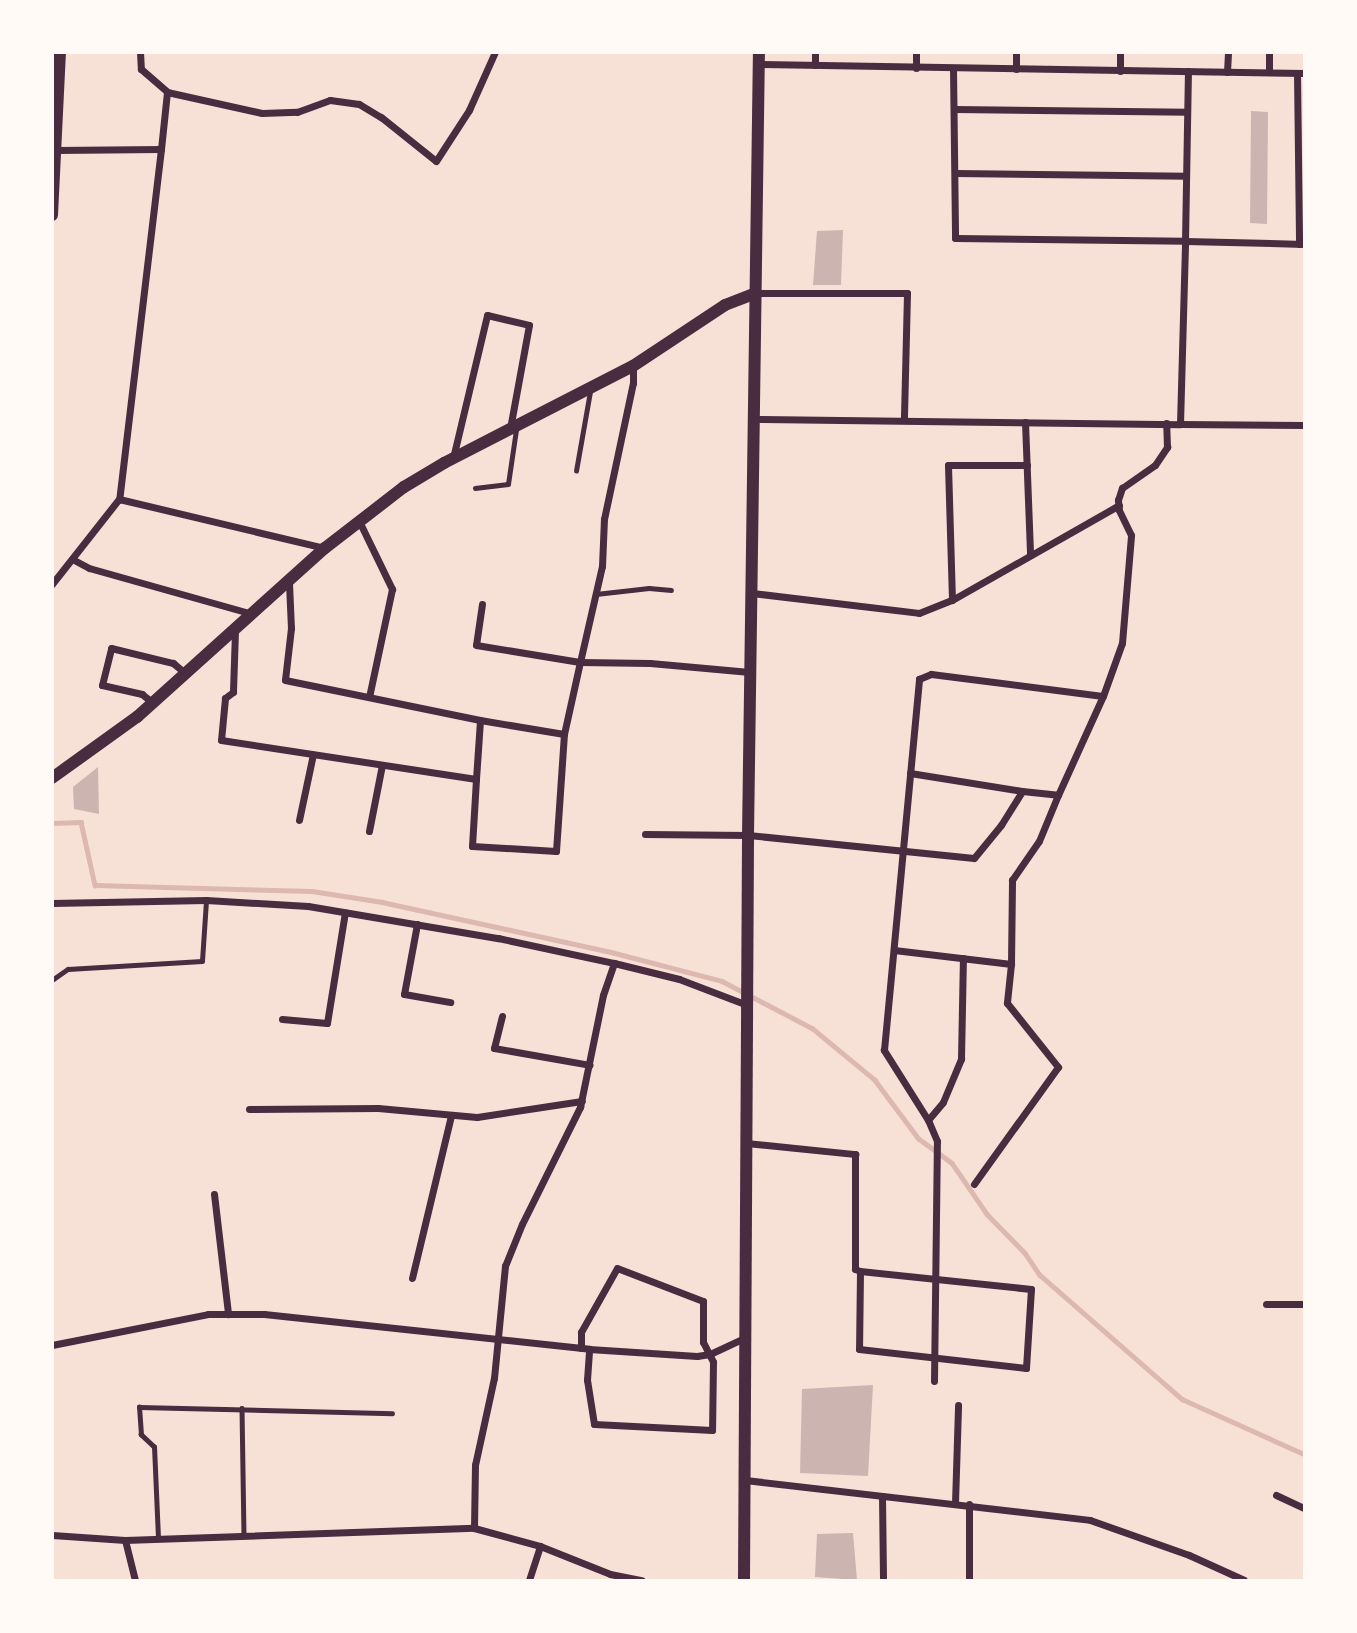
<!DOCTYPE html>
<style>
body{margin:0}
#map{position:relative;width:1357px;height:1633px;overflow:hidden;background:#f7e1d7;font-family:"DM Sans",sans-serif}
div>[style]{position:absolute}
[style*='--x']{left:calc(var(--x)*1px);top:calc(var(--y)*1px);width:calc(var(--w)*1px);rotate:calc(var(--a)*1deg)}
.stream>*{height:4.5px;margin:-2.25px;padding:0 2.25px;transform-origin:2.25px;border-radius:2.25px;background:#dcb8b0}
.building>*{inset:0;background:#ccb4b1}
.service>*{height:4.5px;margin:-2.25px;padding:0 2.25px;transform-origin:2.25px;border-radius:2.25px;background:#4a2c40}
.minor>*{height:7px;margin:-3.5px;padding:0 3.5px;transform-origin:3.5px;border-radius:3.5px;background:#4a2c40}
.tertiary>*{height:12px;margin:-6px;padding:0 6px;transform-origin:6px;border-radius:6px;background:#4a2c40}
span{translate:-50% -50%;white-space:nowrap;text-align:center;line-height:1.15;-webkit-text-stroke:5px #fffaf5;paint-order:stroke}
.frame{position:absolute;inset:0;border:54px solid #fffaf5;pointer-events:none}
</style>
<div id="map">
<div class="stream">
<div style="--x:52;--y:823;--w:29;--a:-2"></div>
<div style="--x:81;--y:822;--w:65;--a:77.5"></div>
<div style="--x:95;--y:885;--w:217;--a:1.6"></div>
<div style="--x:312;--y:891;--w:71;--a:8.9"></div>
<div style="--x:382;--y:902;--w:234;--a:12.3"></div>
<div style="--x:611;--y:952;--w:115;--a:14.6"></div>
<div style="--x:722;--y:981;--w:102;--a:27.6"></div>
<div style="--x:812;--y:1028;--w:82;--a:39.5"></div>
<div style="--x:875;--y:1080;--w:72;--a:53.4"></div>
<div style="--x:918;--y:1138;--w:42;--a:36.3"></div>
<div style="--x:952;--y:1163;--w:62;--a:55.5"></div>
<div style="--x:987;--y:1214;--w:54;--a:45.7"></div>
<div style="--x:1025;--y:1253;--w:27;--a:56"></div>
<div style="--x:1040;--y:1275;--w:189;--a:41.1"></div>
<div style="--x:1182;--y:1399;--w:134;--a:24.3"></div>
</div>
<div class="building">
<div style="clip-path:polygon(1251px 111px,1268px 112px,1267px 224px,1250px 223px)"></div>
<div style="clip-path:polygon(843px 230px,841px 285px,813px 285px,817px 231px)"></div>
<div style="clip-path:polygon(98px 767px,99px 814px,74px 809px,73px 787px)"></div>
<div style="clip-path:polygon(873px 1385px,868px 1476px,800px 1473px,802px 1389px)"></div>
<div style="clip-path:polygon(853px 1533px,857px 1580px,815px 1577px,817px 1534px)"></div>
</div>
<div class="service">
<div style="--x:576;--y:471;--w:80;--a:-80"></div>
<div style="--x:475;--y:488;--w:33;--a:-7"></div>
<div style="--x:508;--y:484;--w:55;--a:-81.6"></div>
<div style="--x:596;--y:594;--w:53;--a:-6.5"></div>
<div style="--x:649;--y:588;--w:22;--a:5"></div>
<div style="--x:52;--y:980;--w:19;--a:-35"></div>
<div style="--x:68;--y:969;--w:134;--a:-3.4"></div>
<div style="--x:202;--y:961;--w:61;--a:-86.2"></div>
<div style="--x:242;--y:1408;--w:128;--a:89.1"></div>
<div style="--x:158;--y:1538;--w:91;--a:-92.5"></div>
<div style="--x:154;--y:1447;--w:18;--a:-137"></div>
<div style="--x:141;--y:1435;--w:28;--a:-94"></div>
<div style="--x:139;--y:1407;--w:253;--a:1.4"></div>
</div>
<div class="minor">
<div style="--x:140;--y:52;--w:17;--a:87"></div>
<div style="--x:141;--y:69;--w:35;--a:41"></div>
<div style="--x:167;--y:92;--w:57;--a:96"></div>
<div style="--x:759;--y:64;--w:545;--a:0.95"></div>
<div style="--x:815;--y:65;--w:13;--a:-90"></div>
<div style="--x:916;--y:68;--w:16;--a:-90"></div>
<div style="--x:953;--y:68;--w:170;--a:89.3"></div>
<div style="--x:955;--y:238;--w:230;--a:0.7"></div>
<div style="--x:1185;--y:241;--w:170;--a:-89"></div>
<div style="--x:1016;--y:69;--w:17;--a:-90"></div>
<div style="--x:1120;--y:71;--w:19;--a:-90"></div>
<div style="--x:1227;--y:72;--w:20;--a:-87"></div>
<div style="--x:1269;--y:72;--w:20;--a:-90"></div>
<div style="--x:1297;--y:73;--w:171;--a:89.3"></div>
<div style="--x:167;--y:92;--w:97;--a:12.5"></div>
<div style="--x:262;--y:113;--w:35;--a:-2"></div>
<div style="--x:297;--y:112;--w:35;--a:-20"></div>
<div style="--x:330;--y:100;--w:29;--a:8"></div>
<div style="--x:359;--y:104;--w:26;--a:31"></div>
<div style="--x:381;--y:117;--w:70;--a:38.7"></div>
<div style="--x:436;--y:161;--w:61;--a:-57.1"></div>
<div style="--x:469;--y:110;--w:64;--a:-65.9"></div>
<div style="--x:954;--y:109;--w:233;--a:0.7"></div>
<div style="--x:56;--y:150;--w:105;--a:-0.5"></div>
<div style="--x:161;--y:149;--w:353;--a:96.8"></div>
<div style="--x:955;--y:173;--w:231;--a:0.7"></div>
<div style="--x:756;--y:293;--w:151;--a:0"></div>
<div style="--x:907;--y:293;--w:127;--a:91.4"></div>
<div style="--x:756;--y:419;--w:424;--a:0.7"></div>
<div style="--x:1180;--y:424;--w:183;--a:-88.4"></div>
<div style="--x:1185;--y:241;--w:119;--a:1.4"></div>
<div style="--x:1025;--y:422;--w:133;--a:87.8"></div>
<div style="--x:1180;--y:424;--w:124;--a:0.5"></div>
<div style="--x:453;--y:458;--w:147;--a:-76.6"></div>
<div style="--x:487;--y:315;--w:43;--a:13.4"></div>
<div style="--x:529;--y:325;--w:106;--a:100.4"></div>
<div style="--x:359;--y:521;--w:76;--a:64.1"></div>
<div style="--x:392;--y:589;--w:110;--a:102"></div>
<div style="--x:74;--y:560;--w:17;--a:28"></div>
<div style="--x:89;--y:568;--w:170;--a:15.7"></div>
<div style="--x:289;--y:583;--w:45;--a:87.5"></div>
<div style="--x:291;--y:628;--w:52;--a:96.6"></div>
<div style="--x:285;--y:680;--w:199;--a:11.6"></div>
<div style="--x:480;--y:720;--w:85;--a:9.5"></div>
<div style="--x:564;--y:734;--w:74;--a:-77.5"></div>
<div style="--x:580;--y:662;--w:70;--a:0.8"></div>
<div style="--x:650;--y:663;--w:100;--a:5.1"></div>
<div style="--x:52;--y:584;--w:108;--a:-51.8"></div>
<div style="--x:119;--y:499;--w:212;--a:13.4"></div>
<div style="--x:752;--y:593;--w:168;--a:6.8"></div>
<div style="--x:919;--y:613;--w:35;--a:-22"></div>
<div style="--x:952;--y:600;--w:192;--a:-29.6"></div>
<div style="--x:952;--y:600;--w:135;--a:-91.7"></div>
<div style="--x:948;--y:465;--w:79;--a:0"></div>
<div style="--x:482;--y:604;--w:41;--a:98.3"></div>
<div style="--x:476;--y:645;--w:105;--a:9.3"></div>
<div style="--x:580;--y:662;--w:98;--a:-77.1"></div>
<div style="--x:602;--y:566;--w:47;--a:-87.6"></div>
<div style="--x:604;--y:519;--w:139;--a:-78"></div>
<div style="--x:633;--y:383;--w:17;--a:-90"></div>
<div style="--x:235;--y:631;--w:61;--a:91.9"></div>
<div style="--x:233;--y:692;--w:10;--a:143"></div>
<div style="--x:225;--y:698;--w:42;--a:95.4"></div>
<div style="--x:221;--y:740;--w:258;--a:8.7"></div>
<div style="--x:476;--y:779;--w:59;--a:-86.1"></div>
<div style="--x:153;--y:703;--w:14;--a:-141"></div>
<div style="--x:142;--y:694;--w:41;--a:-167.3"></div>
<div style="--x:102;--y:685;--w:38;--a:-76"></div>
<div style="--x:111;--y:648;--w:64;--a:13.6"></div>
<div style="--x:173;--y:663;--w:17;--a:40"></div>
<div style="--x:910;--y:773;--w:113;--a:9.1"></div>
<div style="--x:476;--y:779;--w:67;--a:93.4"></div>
<div style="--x:472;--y:846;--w:84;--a:3.4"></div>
<div style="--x:556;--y:851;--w:117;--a:-86.1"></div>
<div style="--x:299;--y:820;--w:67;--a:-78"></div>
<div style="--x:369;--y:831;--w:67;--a:-78.9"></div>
<div style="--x:645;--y:834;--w:103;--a:0.6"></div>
<div style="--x:748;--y:835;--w:227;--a:5.8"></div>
<div style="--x:974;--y:858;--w:43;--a:-50.7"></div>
<div style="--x:1001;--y:825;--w:40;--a:-58"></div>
<div style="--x:1022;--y:791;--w:36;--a:6"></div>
<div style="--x:1058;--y:795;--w:109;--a:-65.6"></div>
<div style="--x:1103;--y:696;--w:56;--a:-70.3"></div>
<div style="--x:1122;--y:643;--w:108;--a:-85.2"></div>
<div style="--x:1131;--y:535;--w:28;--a:-116"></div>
<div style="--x:1119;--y:510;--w:10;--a:-96"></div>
<div style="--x:1118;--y:500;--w:13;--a:-72"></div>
<div style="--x:1122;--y:488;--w:40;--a:-34.9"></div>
<div style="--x:1155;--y:465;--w:22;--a:-56"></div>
<div style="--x:1167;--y:447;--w:24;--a:-92"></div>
<div style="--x:52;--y:903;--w:154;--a:-1.1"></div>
<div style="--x:206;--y:900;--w:102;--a:3.4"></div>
<div style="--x:308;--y:906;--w:193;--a:9.6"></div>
<div style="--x:498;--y:938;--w:119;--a:12.2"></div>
<div style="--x:614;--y:963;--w:67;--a:13.8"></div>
<div style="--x:679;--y:979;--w:73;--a:20.9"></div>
<div style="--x:417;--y:924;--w:71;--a:100.5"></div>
<div style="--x:404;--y:994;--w:47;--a:9.9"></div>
<div style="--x:894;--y:950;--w:118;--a:6.8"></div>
<div style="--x:1011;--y:964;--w:39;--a:96"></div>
<div style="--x:1007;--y:1003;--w:82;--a:51.4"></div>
<div style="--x:1058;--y:1067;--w:144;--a:125.7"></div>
<div style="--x:1011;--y:964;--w:84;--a:-89.3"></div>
<div style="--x:1012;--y:880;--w:47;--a:-55.3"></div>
<div style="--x:1039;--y:841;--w:50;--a:-67.6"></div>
<div style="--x:502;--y:1016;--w:33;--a:104"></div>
<div style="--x:494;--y:1048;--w:97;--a:10"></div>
<div style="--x:282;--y:1019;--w:45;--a:5.1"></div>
<div style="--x:327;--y:1023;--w:112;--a:-80.8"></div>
<div style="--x:249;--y:1109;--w:129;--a:-0.4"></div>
<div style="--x:378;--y:1108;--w:99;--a:5.2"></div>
<div style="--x:477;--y:1117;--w:106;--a:-8.7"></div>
<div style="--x:928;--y:1120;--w:23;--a:-50"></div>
<div style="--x:943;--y:1102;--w:47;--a:-67.3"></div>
<div style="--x:961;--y:1059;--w:101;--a:-88.9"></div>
<div style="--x:746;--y:1143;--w:110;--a:5.8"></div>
<div style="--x:855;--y:1154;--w:115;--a:90"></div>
<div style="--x:855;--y:1269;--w:5;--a:22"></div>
<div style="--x:860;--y:1271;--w:78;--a:90.7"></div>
<div style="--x:859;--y:1349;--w:168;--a:6.5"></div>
<div style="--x:1026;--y:1368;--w:79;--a:-86.4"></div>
<div style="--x:1031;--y:1289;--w:172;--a:-174"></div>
<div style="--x:214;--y:1194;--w:121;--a:83.3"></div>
<div style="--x:412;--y:1278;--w:167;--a:-76.5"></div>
<div style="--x:1266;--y:1304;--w:38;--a:0"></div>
<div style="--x:52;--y:1345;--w:159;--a:-11.2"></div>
<div style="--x:208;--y:1314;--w:56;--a:0"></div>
<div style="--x:264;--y:1314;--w:327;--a:6.1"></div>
<div style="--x:589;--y:1349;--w:108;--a:3.7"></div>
<div style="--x:697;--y:1356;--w:13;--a:-9"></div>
<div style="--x:710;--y:1354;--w:38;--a:-25"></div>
<div style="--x:581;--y:1348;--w:16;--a:-90"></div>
<div style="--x:581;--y:1332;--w:73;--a:-60.6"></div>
<div style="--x:617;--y:1268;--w:92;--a:21"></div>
<div style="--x:703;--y:1301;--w:41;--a:90"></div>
<div style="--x:703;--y:1342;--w:22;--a:63"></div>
<div style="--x:713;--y:1362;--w:68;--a:90.8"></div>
<div style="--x:712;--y:1430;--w:118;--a:-177.1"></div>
<div style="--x:594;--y:1424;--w:45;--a:-99"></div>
<div style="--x:587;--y:1380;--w:31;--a:-86"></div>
<div style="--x:934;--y:1381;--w:240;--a:-89.3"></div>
<div style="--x:937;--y:1141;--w:23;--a:-113"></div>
<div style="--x:928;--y:1120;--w:83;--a:-122.2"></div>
<div style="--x:884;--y:1050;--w:373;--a:-84.6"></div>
<div style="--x:919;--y:679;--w:13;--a:-23"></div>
<div style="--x:931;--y:674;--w:173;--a:7.3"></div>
<div style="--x:745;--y:1480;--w:347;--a:6.6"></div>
<div style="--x:1090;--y:1520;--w:105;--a:19.5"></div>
<div style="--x:1189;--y:1555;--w:60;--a:24.4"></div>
<div style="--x:1276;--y:1495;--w:31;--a:25"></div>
<div style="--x:882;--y:1496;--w:84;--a:89.3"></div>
<div style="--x:955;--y:1503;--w:98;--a:-88.2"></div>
<div style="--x:474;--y:1528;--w:63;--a:-89.1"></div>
<div style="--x:475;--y:1465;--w:89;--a:-77.7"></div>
<div style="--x:494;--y:1378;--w:113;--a:-84.4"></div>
<div style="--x:505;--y:1266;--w:45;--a:-68"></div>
<div style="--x:522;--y:1224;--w:131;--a:-63.6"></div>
<div style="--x:580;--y:1107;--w:114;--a:-78.4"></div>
<div style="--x:603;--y:995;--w:34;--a:-71"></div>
<div style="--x:52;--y:1535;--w:73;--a:3.9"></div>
<div style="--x:125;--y:1540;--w:349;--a:-2"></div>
<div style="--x:474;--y:1528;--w:68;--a:15.3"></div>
<div style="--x:540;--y:1546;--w:75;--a:21.8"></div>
<div style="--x:610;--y:1574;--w:32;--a:11"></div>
<div style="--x:125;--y:1540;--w:41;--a:76"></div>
<div style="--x:529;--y:1580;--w:36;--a:-72"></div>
<div style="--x:969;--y:1580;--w:76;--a:-90"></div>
</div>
<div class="tertiary">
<div style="--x:52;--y:215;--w:163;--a:-87.2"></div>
<div style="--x:52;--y:778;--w:105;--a:-35.7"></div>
<div style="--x:137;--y:717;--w:253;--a:-42"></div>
<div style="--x:325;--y:548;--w:100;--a:-37.7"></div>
<div style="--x:404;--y:487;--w:47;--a:-31"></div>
<div style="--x:444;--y:463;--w:212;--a:-27.2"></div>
<div style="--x:633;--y:366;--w:110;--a:-33.5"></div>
<div style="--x:725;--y:305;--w:33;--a:-21"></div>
<div style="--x:744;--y:1580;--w:745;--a:-89.69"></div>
<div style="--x:748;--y:835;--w:783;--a:-89.2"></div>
</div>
<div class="frame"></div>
</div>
